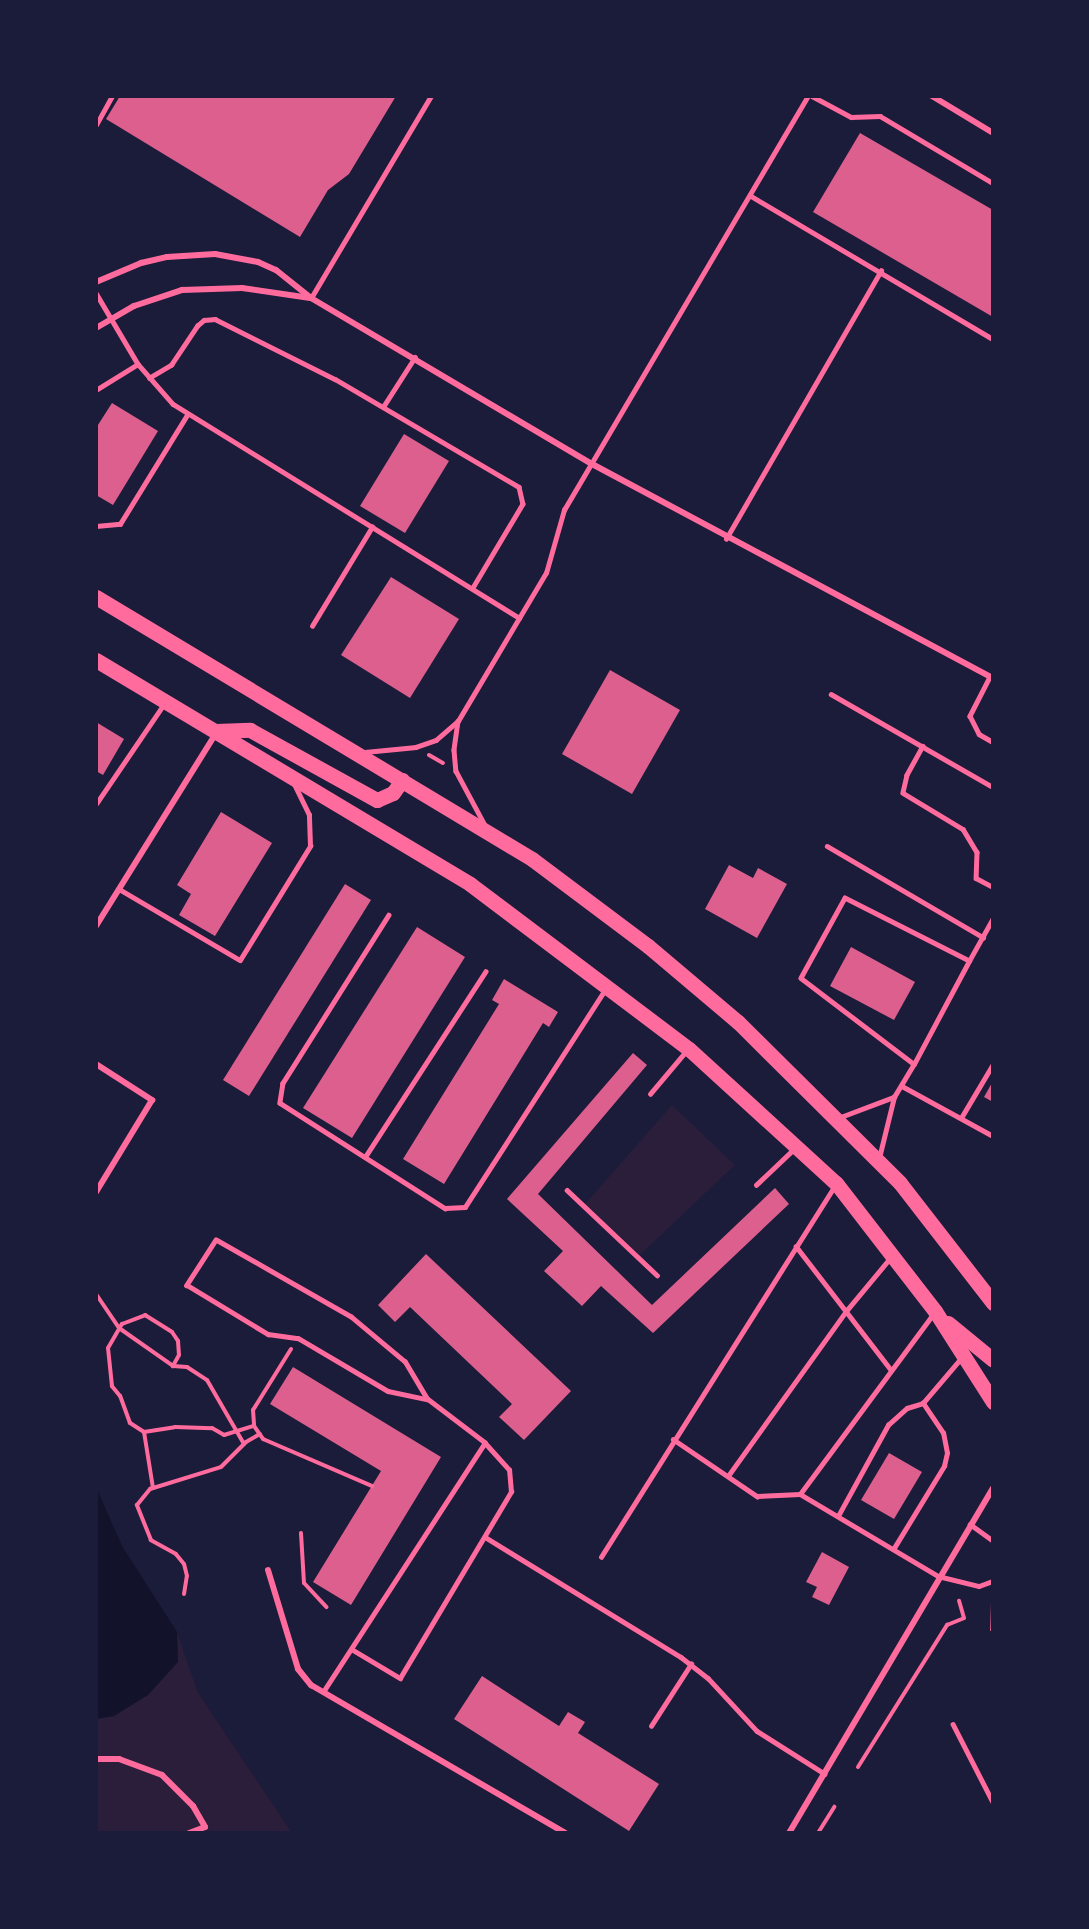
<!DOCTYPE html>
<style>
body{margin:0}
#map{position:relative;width:1089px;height:1929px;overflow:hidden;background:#1b1b3a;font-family:"Public Sans",sans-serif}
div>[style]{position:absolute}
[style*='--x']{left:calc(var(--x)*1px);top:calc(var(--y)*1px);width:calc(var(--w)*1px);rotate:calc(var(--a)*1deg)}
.green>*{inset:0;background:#2a1e3b}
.water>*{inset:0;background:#12122b}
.building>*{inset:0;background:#dd5f8e}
.path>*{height:4px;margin:-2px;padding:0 2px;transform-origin:2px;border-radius:2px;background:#ff6b9d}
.service>*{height:4.5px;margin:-2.25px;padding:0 2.25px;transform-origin:2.25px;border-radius:2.25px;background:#ff6b9d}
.minor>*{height:6px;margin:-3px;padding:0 3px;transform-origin:3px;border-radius:3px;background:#ff6b9d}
.trunk>*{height:15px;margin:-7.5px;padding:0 7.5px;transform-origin:7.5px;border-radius:7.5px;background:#ff6b9d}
span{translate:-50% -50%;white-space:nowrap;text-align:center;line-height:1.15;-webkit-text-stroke:4.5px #1b1b3a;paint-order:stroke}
.frame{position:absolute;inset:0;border:98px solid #1b1b3a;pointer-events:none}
</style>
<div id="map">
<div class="green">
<div style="clip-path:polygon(672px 1105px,735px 1165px,640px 1255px,585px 1204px)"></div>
<div style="clip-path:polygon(177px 1632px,198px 1693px,292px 1833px,96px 1833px,96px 1719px,114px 1716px,178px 1662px)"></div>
</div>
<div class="water">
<div style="clip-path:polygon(96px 1487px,122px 1546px,177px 1632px,178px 1662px,148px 1695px,114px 1716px,96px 1719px)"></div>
</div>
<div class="building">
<div style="clip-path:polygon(120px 96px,396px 96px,349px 174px,328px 190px,300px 237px,106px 119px)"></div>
<div style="clip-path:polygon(860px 133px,993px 210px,993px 317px,813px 212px)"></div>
<div style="clip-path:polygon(112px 403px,158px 431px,113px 505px,96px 495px,96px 428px)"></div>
<div style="clip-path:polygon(404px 434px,449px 461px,405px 533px,360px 506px)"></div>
<div style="clip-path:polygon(391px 577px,459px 619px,410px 698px,341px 655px)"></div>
<div style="clip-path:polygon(610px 670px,680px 710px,632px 794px,562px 754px)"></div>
<div style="clip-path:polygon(96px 722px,124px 739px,103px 775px,96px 771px)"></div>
<div style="clip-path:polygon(221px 812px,272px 843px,215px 936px,179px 915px,191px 894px,177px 885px)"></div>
<div style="clip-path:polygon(729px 865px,753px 878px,758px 868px,787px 884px,757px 938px,705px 909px)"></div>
<div style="clip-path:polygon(345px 884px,371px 900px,249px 1096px,223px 1080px)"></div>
<div style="clip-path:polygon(417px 927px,465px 957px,352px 1138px,303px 1108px)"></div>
<div style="clip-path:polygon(851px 947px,915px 982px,894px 1020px,830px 986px)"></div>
<div style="clip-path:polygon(504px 979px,558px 1012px,549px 1027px,543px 1023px,444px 1184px,403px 1159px,499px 1004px,492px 1000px)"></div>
<div style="clip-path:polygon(633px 1053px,647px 1065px,538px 1194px,652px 1305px,775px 1188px,789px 1204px,653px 1333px,601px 1286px,582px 1306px,544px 1271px,563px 1251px,507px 1199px)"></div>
<div style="clip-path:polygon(993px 1081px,993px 1102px,984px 1097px)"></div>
<div style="clip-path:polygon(426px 1254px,571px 1391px,524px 1440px,499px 1417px,512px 1404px,410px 1307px,395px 1322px,378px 1305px)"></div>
<div style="clip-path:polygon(293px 1367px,441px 1457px,351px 1605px,313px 1582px,381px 1471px,270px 1404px)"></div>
<div style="clip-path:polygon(889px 1453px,922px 1472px,894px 1519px,861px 1500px)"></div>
<div style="clip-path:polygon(822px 1552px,849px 1567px,829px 1605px,812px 1597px,817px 1587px,806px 1582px)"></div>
<div style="clip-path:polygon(991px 1603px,993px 1603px,993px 1631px,990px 1631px)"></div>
<div style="clip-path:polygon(482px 1676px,559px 1726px,568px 1712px,585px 1722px,578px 1733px,659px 1784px,629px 1831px,454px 1719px)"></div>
</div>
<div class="path">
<div style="--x:429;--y:755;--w:16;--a:30"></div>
<div style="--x:96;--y:1294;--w:41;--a:55.9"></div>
<div style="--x:119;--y:1328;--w:66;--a:35.1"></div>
<div style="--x:173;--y:1366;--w:14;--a:4"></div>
<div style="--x:187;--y:1367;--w:24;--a:33"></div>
<div style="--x:207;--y:1380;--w:74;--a:60"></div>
<div style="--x:291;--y:1349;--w:72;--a:121.9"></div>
<div style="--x:253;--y:1410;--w:16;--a:86"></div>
<div style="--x:254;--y:1426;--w:16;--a:55"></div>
<div style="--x:263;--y:1439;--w:119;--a:23.3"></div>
<div style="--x:144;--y:1432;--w:31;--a:-9"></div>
<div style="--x:175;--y:1427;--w:37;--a:2"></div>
<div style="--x:212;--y:1428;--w:14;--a:30"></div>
<div style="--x:224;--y:1435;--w:31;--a:-17"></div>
<div style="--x:153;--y:1488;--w:57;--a:-99.1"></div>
<div style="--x:144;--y:1432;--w:17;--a:-147"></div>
<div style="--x:130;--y:1423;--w:29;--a:-110"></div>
<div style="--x:120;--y:1396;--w:13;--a:-129"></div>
<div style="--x:112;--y:1386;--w:38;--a:-96"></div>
<div style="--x:108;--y:1348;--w:28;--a:-60"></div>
<div style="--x:122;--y:1324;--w:25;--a:-21"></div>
<div style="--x:145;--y:1315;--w:32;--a:32"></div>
<div style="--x:172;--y:1332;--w:11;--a:56"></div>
<div style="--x:178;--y:1341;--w:14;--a:86"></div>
<div style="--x:179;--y:1355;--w:13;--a:119"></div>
<div style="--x:301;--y:1533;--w:50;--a:86.6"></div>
<div style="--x:304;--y:1583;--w:33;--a:47"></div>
<div style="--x:184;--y:1594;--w:18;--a:-81"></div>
<div style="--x:187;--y:1576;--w:12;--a:-104"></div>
<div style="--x:184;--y:1564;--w:13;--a:-129"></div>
<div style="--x:176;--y:1554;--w:29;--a:-151"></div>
<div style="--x:151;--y:1540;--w:38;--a:-112"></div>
<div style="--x:137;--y:1505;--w:21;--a:-51"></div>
<div style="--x:150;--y:1489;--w:74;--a:-17.2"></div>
<div style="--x:221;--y:1467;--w:35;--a:-45"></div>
<div style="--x:246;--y:1442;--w:16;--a:-30"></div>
<div style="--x:858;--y:1767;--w:168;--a:-57.9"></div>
<div style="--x:947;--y:1625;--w:18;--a:-22"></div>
<div style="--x:964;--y:1618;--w:18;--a:-106"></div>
<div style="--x:818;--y:1833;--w:31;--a:-58"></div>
</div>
<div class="service">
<div style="--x:812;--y:96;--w:44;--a:28.3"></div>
<div style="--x:851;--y:117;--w:29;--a:-2"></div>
<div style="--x:880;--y:116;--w:131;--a:30.7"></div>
<div style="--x:96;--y:125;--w:33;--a:-61"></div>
<div style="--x:751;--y:196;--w:281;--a:30.6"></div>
<div style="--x:96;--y:293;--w:82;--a:59.4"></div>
<div style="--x:138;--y:364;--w:53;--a:48.8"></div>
<div style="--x:173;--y:404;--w:407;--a:31.7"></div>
<div style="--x:311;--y:298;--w:235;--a:-59.3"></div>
<div style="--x:149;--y:378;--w:26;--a:-31"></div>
<div style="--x:171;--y:365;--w:47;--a:-56.3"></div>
<div style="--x:197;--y:326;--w:9;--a:-41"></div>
<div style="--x:204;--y:320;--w:11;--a:-5"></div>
<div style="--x:215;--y:319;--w:134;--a:26.6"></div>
<div style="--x:335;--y:379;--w:213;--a:30.4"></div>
<div style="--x:519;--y:487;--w:17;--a:77"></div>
<div style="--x:523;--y:504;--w:98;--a:120.8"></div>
<div style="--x:96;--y:390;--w:49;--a:-31.8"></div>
<div style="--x:383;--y:407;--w:59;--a:-57.4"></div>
<div style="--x:96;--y:526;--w:24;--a:-5"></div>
<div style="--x:120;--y:524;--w:128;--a:-58.4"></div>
<div style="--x:726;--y:539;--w:310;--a:-60"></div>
<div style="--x:312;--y:626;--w:116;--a:-58.8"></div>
<div style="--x:990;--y:677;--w:44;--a:117.1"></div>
<div style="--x:970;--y:716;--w:20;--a:63"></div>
<div style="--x:979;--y:734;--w:16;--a:30"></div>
<div style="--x:831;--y:694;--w:187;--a:29.9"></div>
<div style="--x:458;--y:721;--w:29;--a:98"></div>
<div style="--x:454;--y:750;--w:21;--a:85"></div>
<div style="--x:456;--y:771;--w:61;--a:61.8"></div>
<div style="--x:923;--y:746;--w:33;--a:119"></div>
<div style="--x:907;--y:775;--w:18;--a:103"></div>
<div style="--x:903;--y:793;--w:70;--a:31"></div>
<div style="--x:963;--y:829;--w:27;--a:59"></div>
<div style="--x:977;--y:852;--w:26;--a:92"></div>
<div style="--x:976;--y:878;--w:19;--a:28"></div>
<div style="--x:365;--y:752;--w:51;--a:-5.6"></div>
<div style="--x:416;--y:747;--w:21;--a:-19"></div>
<div style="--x:436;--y:740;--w:29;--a:-41"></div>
<div style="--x:458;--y:721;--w:172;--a:-59.3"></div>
<div style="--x:546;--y:573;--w:66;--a:-74.1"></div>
<div style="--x:564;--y:510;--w:481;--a:-59.5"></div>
<div style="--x:96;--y:804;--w:121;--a:-55.8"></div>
<div style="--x:827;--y:846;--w:181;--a:30.3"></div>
<div style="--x:119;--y:889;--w:140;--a:30.4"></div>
<div style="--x:240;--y:960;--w:134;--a:-58.4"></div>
<div style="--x:310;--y:846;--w:31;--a:-92"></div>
<div style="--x:309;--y:815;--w:34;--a:-116"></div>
<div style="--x:389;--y:915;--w:199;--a:122.2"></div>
<div style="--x:283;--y:1083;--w:20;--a:99"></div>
<div style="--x:280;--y:1103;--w:196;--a:32.5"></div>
<div style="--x:445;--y:1208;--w:20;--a:-3"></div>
<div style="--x:465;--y:1207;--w:260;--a:-57.2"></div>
<div style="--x:969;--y:961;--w:49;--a:-60.8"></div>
<div style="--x:902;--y:1086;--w:104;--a:28.8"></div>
<div style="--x:650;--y:1094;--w:57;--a:-49.9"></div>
<div style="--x:838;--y:1118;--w:60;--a:-20.6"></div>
<div style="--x:961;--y:1118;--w:63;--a:-59.3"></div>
<div style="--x:365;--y:1157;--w:221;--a:-57"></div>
<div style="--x:879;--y:1158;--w:63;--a:-76.2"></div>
<div style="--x:894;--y:1097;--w:39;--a:-59"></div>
<div style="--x:914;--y:1064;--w:117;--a:-61.9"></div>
<div style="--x:969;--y:961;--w:139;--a:-153.1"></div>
<div style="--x:845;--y:898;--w:91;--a:118.8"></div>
<div style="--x:801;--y:978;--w:142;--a:37.3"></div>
<div style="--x:756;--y:1185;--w:54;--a:-43.5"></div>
<div style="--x:567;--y:1190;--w:124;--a:43.4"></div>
<div style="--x:796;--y:1246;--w:156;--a:52.5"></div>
<div style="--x:673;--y:1439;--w:102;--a:34.2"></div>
<div style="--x:757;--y:1496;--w:43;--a:-2.7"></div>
<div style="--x:800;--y:1494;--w:224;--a:-53.5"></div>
<div style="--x:728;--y:1476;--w:204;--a:-54.4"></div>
<div style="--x:847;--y:1310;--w:69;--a:-50.3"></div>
<div style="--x:800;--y:1494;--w:161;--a:30.7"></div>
<div style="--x:938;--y:1576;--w:42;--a:13.7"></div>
<div style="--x:979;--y:1586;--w:15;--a:-20"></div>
<div style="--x:838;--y:1516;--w:104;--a:-61.2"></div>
<div style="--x:888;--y:1425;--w:25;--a:-42"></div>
<div style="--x:907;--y:1408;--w:17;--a:-17"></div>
<div style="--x:923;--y:1403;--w:60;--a:-49.7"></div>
<div style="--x:970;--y:1524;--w:29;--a:36"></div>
<div style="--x:485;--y:1537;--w:230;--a:31.5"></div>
<div style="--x:681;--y:1657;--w:34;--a:38"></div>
<div style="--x:708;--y:1678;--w:72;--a:47.2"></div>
<div style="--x:757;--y:1731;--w:80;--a:32.3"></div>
<div style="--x:894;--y:1548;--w:96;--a:-58.6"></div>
<div style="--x:944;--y:1466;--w:13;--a:-77"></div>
<div style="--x:947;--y:1453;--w:20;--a:-101"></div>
<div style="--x:943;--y:1433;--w:36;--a:-124"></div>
<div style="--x:601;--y:1557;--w:439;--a:-57.8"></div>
<div style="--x:353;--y:1650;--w:55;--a:30.8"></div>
<div style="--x:400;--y:1678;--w:217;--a:-59.2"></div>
<div style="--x:511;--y:1492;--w:22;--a:-95"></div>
<div style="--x:509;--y:1470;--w:36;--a:-132"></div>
<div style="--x:485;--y:1443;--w:73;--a:-142.8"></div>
<div style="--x:427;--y:1399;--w:43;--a:-120.7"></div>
<div style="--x:405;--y:1362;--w:70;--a:-140.2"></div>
<div style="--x:351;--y:1317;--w:155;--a:-150.3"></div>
<div style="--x:216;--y:1240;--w:54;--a:122.8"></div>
<div style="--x:187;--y:1285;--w:95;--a:31.2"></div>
<div style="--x:268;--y:1334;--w:30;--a:8"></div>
<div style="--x:298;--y:1338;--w:104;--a:30.5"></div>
<div style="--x:388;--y:1391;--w:40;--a:12"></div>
<div style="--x:323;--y:1692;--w:297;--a:-57"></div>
<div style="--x:953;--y:1724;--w:88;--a:62.9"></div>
<div style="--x:651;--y:1726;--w:74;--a:-57.2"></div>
</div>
<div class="minor">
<div style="--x:932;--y:96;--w:71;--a:31.2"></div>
<div style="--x:96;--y:282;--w:49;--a:-22.9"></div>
<div style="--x:141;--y:263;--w:27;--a:-13"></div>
<div style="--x:167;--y:257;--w:48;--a:-3.6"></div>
<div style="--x:215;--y:254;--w:44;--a:10.5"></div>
<div style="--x:258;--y:262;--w:20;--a:24"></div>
<div style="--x:276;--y:270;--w:45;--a:38.7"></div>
<div style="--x:311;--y:298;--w:326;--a:30.6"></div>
<div style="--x:592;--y:464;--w:455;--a:28.1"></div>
<div style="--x:96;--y:328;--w:44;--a:-30.1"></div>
<div style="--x:134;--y:306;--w:51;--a:-18.4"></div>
<div style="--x:182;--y:290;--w:60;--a:-1.9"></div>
<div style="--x:242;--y:288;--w:69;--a:8.4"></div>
<div style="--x:96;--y:926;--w:227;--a:-58.1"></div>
<div style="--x:96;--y:1064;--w:67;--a:32.7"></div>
<div style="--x:152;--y:1100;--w:108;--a:121.3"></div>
<div style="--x:268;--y:1570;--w:103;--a:73.1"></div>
<div style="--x:298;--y:1669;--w:21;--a:51"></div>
<div style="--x:311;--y:1685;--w:294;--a:30.2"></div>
<div style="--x:96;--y:1759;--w:23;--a:0"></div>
<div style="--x:119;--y:1759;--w:46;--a:20.4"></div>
<div style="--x:162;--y:1775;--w:44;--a:45"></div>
<div style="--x:193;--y:1806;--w:24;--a:60"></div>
<div style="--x:205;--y:1827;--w:17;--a:159"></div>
<div style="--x:789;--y:1833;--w:401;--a:-59.4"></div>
</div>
<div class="trunk">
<div style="--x:96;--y:597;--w:509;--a:31"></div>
<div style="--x:532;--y:859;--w:145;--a:36.9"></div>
<div style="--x:648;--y:946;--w:118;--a:40.2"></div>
<div style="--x:738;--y:1022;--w:228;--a:44.8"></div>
<div style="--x:900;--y:1183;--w:152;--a:52.2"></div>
<div style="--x:96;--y:660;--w:436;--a:30.9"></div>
<div style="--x:470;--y:884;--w:274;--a:37"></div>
<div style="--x:689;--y:1049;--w:199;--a:42.4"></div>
<div style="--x:836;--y:1183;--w:162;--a:52.3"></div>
<div style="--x:935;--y:1311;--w:108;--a:57.5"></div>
<div style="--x:216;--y:731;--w:34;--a:-2"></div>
<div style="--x:250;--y:730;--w:145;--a:28.9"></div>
<div style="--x:377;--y:800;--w:17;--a:-24"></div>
<div style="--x:393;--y:793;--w:16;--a:-55"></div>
<div style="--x:948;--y:1323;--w:58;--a:39.4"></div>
</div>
<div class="frame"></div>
</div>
